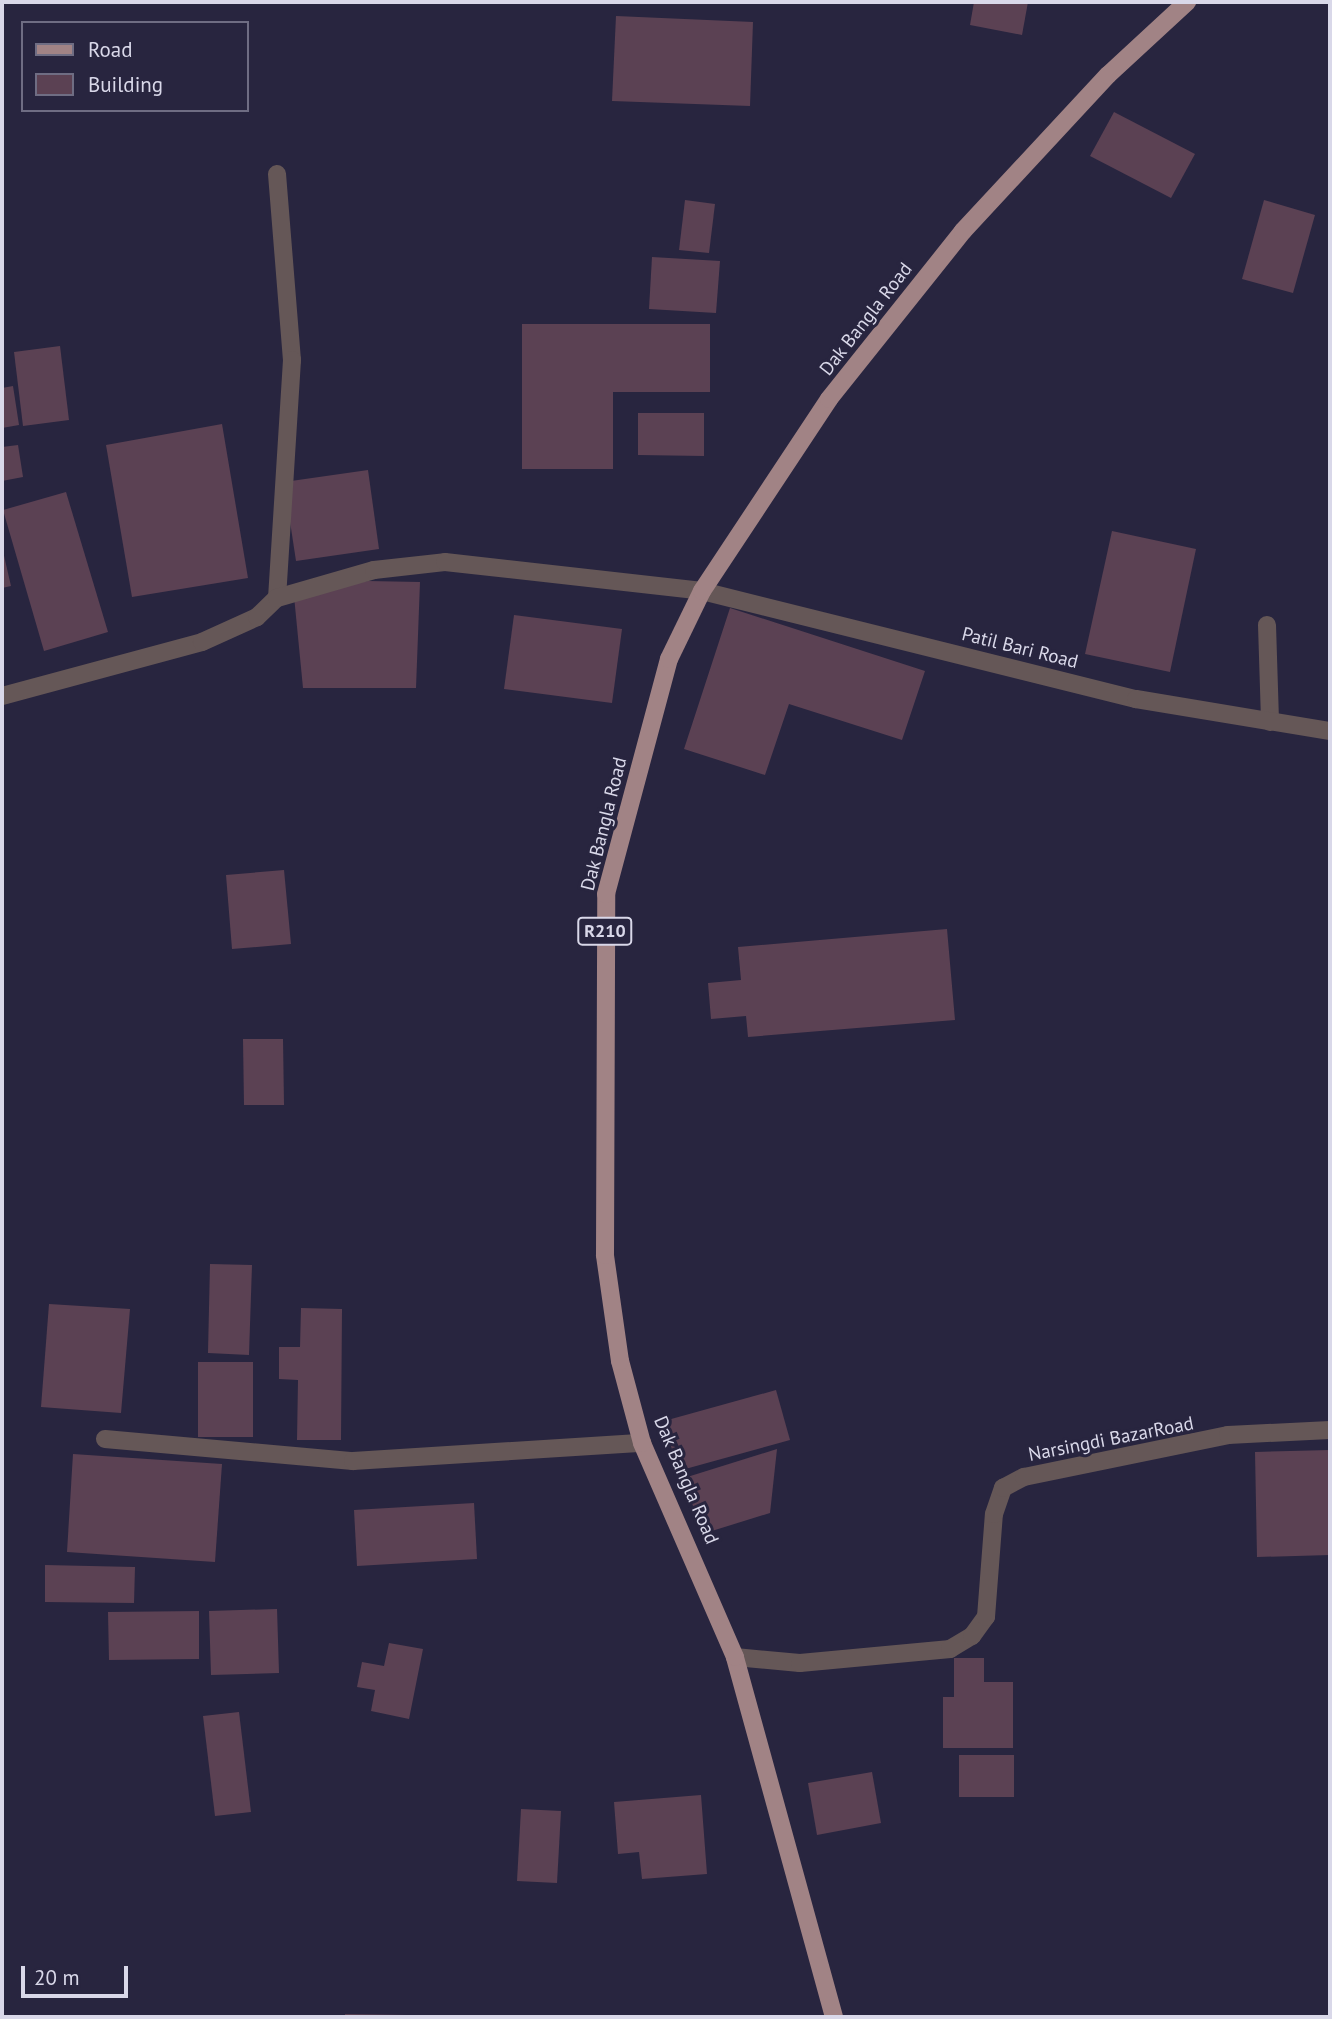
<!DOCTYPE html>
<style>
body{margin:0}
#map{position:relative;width:1332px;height:2019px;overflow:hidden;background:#28253f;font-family:"PT Sans",sans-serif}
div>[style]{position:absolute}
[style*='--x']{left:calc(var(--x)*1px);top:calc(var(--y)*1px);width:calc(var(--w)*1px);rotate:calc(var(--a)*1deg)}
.building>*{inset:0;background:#5b4153}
.minor>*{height:18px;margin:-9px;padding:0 9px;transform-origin:9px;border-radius:9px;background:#655757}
.primary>*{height:18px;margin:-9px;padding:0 9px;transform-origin:9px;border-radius:9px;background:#a18385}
span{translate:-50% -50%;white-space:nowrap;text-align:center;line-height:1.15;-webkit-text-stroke:6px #28253f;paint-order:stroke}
.shield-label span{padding:2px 5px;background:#28253f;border:2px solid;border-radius:5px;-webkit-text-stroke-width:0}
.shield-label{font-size:18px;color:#d9d8e9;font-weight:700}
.street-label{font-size:19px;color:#d9d8e9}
.frame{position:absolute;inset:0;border:4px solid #d9d8e9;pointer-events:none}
.legend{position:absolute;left:21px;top:21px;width:228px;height:91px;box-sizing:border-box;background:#28253f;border:2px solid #6f6d83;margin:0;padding:9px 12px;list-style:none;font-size:21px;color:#d9d8e9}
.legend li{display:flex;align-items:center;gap:14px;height:35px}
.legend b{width:35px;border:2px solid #6f6d83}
.scale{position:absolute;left:21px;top:1966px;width:107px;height:32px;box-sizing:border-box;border:4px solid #d9d8e9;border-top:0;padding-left:9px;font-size:21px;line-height:24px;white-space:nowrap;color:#d9d8e9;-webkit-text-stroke:5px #28253f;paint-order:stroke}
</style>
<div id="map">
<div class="building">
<div style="clip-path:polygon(974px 2px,1028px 2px,1022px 35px,970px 25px)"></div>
<div style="clip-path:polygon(616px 16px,753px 22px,750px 106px,612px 101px)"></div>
<div style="clip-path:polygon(1114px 112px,1195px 154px,1171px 198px,1090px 156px)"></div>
<div style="clip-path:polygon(685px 200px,715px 204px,709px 253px,679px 250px)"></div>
<div style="clip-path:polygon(1264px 200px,1315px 215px,1293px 293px,1242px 279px)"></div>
<div style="clip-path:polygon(652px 257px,720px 261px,716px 313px,649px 309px)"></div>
<div style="clip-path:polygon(522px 324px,710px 324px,710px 392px,613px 392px,613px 469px,522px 469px)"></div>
<div style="clip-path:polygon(60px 346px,69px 420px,23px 426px,14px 352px)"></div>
<div style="clip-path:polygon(13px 386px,19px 425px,2px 428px,2px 388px)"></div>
<div style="clip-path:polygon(638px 413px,704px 413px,704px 456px,638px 455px)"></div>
<div style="clip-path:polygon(222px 424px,248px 578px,132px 597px,106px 445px)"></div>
<div style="clip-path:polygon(18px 445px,23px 477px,2px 481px,2px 447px)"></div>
<div style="clip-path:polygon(368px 470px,379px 549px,296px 561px,284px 482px)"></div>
<div style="clip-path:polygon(66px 492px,108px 632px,44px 651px,3px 510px)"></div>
<div style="clip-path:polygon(1112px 531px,1196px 549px,1170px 672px,1085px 654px)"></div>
<div style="clip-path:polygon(2px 547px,11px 586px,2px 588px)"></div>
<div style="clip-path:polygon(368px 581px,420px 582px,416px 688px,303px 688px,294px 596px)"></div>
<div style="clip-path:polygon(730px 608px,925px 671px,902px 740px,789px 704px,765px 775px,684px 749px)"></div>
<div style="clip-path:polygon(514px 615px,622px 629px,612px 703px,504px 689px)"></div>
<div style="clip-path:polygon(284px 870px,291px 944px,232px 949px,226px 875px)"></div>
<div style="clip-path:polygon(947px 929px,955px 1020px,748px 1037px,746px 1016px,711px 1019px,708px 983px,741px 980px,738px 947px)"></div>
<div style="clip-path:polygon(243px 1039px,283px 1039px,284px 1105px,244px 1105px)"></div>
<div style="clip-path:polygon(210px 1264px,252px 1265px,249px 1355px,208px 1353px)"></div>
<div style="clip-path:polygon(49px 1304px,130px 1309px,121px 1413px,41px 1407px)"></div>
<div style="clip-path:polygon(301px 1308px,342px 1309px,341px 1440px,297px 1440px,298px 1380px,279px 1379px,279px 1347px,300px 1347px)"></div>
<div style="clip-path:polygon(198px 1362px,253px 1362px,253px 1437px,198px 1437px)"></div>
<div style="clip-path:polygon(776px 1390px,790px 1440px,678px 1471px,664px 1421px)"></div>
<div style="clip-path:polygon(777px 1449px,770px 1513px,702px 1534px,684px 1478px)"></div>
<div style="clip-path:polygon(1330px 1450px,1330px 1555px,1257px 1557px,1255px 1452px)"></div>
<div style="clip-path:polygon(73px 1454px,222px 1464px,215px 1562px,67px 1552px)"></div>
<div style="clip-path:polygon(474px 1503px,477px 1559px,357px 1566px,354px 1510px)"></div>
<div style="clip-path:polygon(45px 1565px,135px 1567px,134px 1603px,45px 1602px)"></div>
<div style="clip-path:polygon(277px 1609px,279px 1673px,211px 1675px,209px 1611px)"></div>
<div style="clip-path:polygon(199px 1611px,199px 1659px,109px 1660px,108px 1612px)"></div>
<div style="clip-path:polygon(389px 1643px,423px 1649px,409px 1719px,371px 1711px,375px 1690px,357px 1687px,362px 1662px,384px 1666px)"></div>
<div style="clip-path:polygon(954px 1658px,984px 1658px,984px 1682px,1013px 1682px,1013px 1748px,943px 1748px,943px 1697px,954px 1697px)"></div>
<div style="clip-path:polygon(239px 1712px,251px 1812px,215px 1816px,203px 1716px)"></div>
<div style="clip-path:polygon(959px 1755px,1014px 1755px,1014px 1797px,959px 1797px)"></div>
<div style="clip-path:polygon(872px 1772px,881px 1823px,817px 1835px,808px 1783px)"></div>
<div style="clip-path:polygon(701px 1795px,707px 1874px,642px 1879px,639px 1852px,618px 1854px,614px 1802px)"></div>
<div style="clip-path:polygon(521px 1809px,561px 1811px,557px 1883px,517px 1881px)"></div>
<div style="clip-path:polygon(345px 2014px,409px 2015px,409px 2017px,345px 2017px)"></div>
</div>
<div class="minor">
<div style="--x:277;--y:174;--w:187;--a:85.4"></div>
<div style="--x:292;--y:360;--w:238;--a:93.6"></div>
<div style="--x:1267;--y:625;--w:97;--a:88.2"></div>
<div style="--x:2;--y:696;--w:207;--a:-15.1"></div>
<div style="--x:202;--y:642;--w:60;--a:-24.4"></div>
<div style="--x:257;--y:617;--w:28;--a:-44"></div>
<div style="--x:277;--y:598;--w:101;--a:-16.1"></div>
<div style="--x:374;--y:570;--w:71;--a:-6.4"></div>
<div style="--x:445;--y:562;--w:259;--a:6.4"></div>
<div style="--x:702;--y:591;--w:447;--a:14"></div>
<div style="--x:1136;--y:699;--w:197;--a:9.4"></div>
<div style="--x:105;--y:1439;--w:249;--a:5.1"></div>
<div style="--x:353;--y:1461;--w:290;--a:-3.6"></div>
<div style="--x:735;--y:1657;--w:65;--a:5.3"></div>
<div style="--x:800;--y:1663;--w:151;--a:-5.3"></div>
<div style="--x:950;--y:1649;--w:26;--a:-31"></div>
<div style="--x:972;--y:1636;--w:24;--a:-54"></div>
<div style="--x:986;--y:1617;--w:103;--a:-85.6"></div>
<div style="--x:994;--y:1514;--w:28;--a:-71"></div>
<div style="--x:1003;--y:1488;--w:24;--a:-28"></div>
<div style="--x:1024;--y:1477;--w:208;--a:-11.6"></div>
<div style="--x:1228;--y:1435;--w:102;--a:-2.8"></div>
</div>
<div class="primary">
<div style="--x:834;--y:2017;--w:373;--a:-105.4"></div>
<div style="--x:735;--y:1657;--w:233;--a:-113.5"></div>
<div style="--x:642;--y:1443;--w:85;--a:-105"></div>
<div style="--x:620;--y:1361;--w:107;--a:-98.1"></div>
<div style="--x:605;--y:1255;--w:361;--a:-89.8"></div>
<div style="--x:606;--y:894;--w:243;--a:-75"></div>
<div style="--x:669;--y:659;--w:76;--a:-64.1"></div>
<div style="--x:702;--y:591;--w:230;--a:-56.5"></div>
<div style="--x:829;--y:399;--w:215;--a:-51.4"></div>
<div style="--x:963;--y:231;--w:213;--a:-47.1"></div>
<div style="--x:1108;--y:75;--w:108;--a:-42.7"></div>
</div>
<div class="shield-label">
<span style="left:605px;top:931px">R210</span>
</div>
<div class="street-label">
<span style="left:866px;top:319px;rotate:-52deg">Dak Bangla Road</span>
<span style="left:1020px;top:648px;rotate:14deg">Patil Bari Road</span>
<span style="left:604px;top:824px;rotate:-76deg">Dak Bangla Road</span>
<span style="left:1111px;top:1439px;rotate:-11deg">Narsingdi BazarRoad</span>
<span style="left:686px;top:1480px;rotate:67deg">Dak Bangla Road</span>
</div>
<div class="frame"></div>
<ul class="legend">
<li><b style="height:9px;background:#a18385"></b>Road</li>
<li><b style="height:19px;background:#5b4153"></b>Building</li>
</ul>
<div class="scale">20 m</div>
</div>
